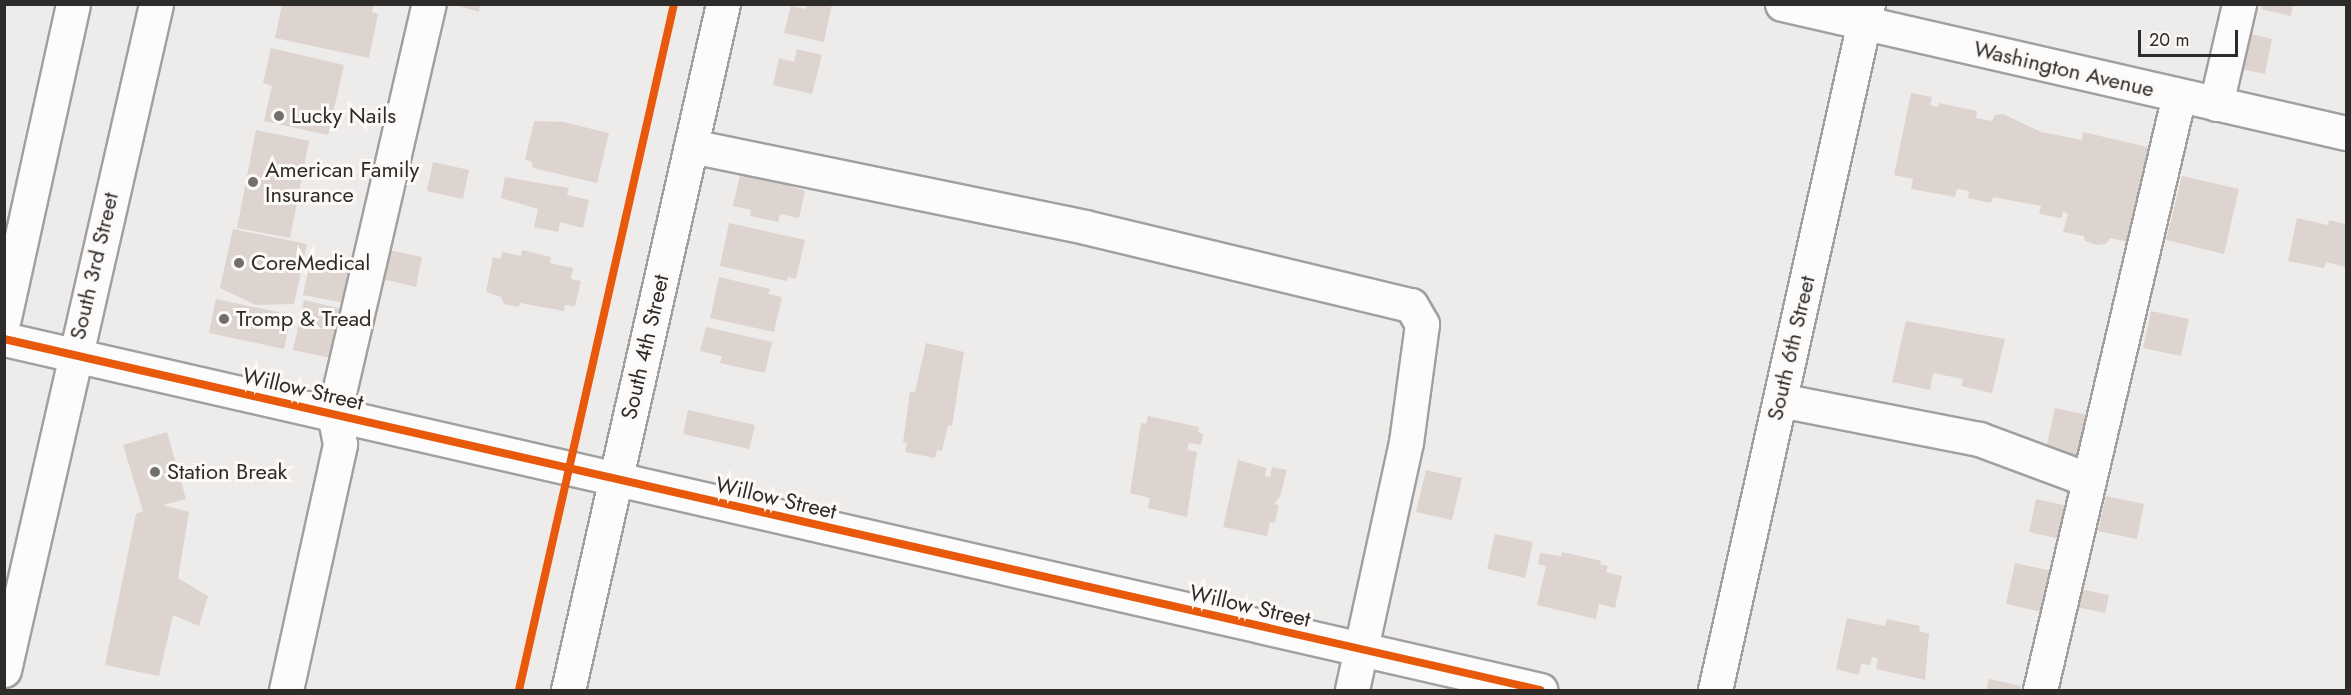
<!DOCTYPE html>
<style>
body{margin:0}
#map{position:relative;width:2351px;height:695px;overflow:hidden;background:#eeecea;font-family:Jost,sans-serif}
div>[style]{position:absolute}
[style*='--x']{left:calc(var(--x)*1px);top:calc(var(--y)*1px);width:calc(var(--w)*1px);rotate:calc(var(--a)*1deg)}
.building>*{inset:0;background:#ddd3cf}
.roads{filter:drop-shadow(2px 0 #a2a09f) drop-shadow(-2px 0 #a2a09f) drop-shadow(0 2px #a2a09f) drop-shadow(0 -2px #a2a09f)}
.minor>*{height:33px;margin:-16.5px;padding:0 16.5px;transform-origin:16.5px;border-radius:16.5px;background:#fcfcfc}
.highway>*{height:33px;margin:-16.5px;padding:0 16.5px;transform-origin:16.5px;border-radius:16.5px;background:#fcfcfc}
.cycleway>*{height:8px;margin:-4px;padding:0 4px;transform-origin:4px;border-radius:4px;background:#e8590c}
.dots>*{width:16px;height:16px;translate:-50% -50%;box-sizing:border-box;border:3px solid #fdf9f7;border-radius:50%}
span{translate:-50% -50%;white-space:nowrap;text-align:center;line-height:1.15;-webkit-text-stroke:6px #fdf9f7;paint-order:stroke}
.street-label{font-size:22px;color:#2d2c2b}
.poi-label{font-size:22px;color:#2d2c2b}
.left{translate:0 -50%;text-align:left}
.frame{position:absolute;inset:0;border:6px solid #2d2c2b;pointer-events:none}
.scale{position:absolute;left:2138px;top:30px;width:100px;height:27px;box-sizing:border-box;border:3px solid #2d2c2b;border-top:0;padding-left:8px;font-size:18px;line-height:21px;white-space:nowrap;color:#2d2c2b;-webkit-text-stroke:4px #fdf9f7;paint-order:stroke}
</style>
<div id="map">
<div class="building">
<div style="clip-path:polygon(282px 4px,374px 4px,372px 12px,378px 14px,369px 58px,275px 38px)"></div>
<div style="clip-path:polygon(452px 4px,480px 4px,479px 12px)"></div>
<div style="clip-path:polygon(807px 4px,832px 4px,824px 42px,784px 33px,791px 6px,806px 9px)"></div>
<div style="clip-path:polygon(2262px 4px,2293px 4px,2291px 16px,2261px 9px)"></div>
<div style="clip-path:polygon(2243px 32px,2272px 39px,2265px 74px,2236px 68px)"></div>
<div style="clip-path:polygon(271px 48px,344px 65px,328px 135px,264px 121px,272px 86px,263px 83px)"></div>
<div style="clip-path:polygon(797px 49px,822px 55px,812px 94px,773px 85px,779px 58px,794px 62px)"></div>
<div style="clip-path:polygon(1911px 93px,1932px 97px,1930px 105px,1938px 107px,1939px 103px,1977px 111px,1976px 118px,1992px 121px,1995px 115px,2003px 114px,2041px 132px,2082px 140px,2083px 132px,2156px 149px,2137px 244px,2110px 238px,2106px 244px,2097px 245px,2085px 241px,2084px 236px,2063px 232px,2068px 214px,2063px 211px,2062px 218px,2039px 214px,2041px 206px,1993px 197px,1991px 203px,1968px 198px,1969px 191px,1957px 189px,1955px 197px,1911px 189px,1913px 179px,1894px 175px)"></div>
<div style="clip-path:polygon(534px 121px,563px 122px,609px 133px,597px 183px,533px 168px,531px 161px,525px 160px)"></div>
<div style="clip-path:polygon(256px 130px,309px 141px,290px 238px,237px 228px)"></div>
<div style="clip-path:polygon(433px 162px,469px 170px,463px 199px,427px 191px)"></div>
<div style="clip-path:polygon(741px 170px,805px 191px,799px 218px,780px 214px,778px 222px,750px 216px,751px 210px,733px 206px)"></div>
<div style="clip-path:polygon(2182px 176px,2239px 189px,2224px 254px,2166px 240px)"></div>
<div style="clip-path:polygon(505px 177px,569px 188px,567px 195px,589px 200px,583px 228px,560px 222px,558px 232px,534px 227px,538px 209px,501px 198px)"></div>
<div style="clip-path:polygon(2297px 218px,2328px 225px,2329px 220px,2346px 224px,2346px 267px,2326px 262px,2324px 268px,2288px 261px)"></div>
<div style="clip-path:polygon(729px 223px,805px 240px,796px 279px,788px 277px,787px 281px,720px 266px)"></div>
<div style="clip-path:polygon(233px 229px,307px 244px,294px 304px,256px 305px,220px 288px)"></div>
<div style="clip-path:polygon(388px 250px,422px 257px,416px 287px,382px 279px)"></div>
<div style="clip-path:polygon(522px 250px,551px 257px,550px 263px,573px 268px,571px 279px,581px 281px,575px 306px,565px 305px,564px 311px,520px 303px,519px 307px,504px 304px,501px 297px,486px 292px,493px 257px,501px 259px,502px 252px,521px 256px)"></div>
<div style="clip-path:polygon(311px 257px,353px 266px,345px 303px,303px 295px)"></div>
<div style="clip-path:polygon(719px 277px,770px 289px,768px 294px,782px 297px,774px 332px,710px 318px)"></div>
<div style="clip-path:polygon(216px 299px,291px 315px,284px 349px,209px 333px)"></div>
<div style="clip-path:polygon(304px 300px,347px 310px,336px 359px,293px 350px)"></div>
<div style="clip-path:polygon(2151px 311px,2189px 319px,2181px 356px,2143px 348px)"></div>
<div style="clip-path:polygon(1906px 321px,2005px 339px,1992px 393px,1961px 386px,1963px 379px,1933px 373px,1930px 390px,1892px 382px)"></div>
<div style="clip-path:polygon(706px 327px,772px 342px,765px 373px,720px 363px,722px 356px,700px 351px)"></div>
<div style="clip-path:polygon(926px 343px,964px 352px,952px 426px,948px 425px,942px 451px,937px 450px,935px 458px,905px 452px,907px 443px,903px 442px,910px 392px,915px 392px)"></div>
<div style="clip-path:polygon(2055px 408px,2092px 416px,2083px 457px,2046px 449px)"></div>
<div style="clip-path:polygon(688px 410px,755px 425px,749px 449px,683px 434px)"></div>
<div style="clip-path:polygon(1148px 416px,1199px 427px,1198px 432px,1203px 434px,1201px 445px,1189px 443px,1187px 450px,1197px 452px,1187px 517px,1148px 508px,1150px 498px,1130px 493px,1141px 423px,1146px 424px)"></div>
<div style="clip-path:polygon(167px 432px,186px 499px,163px 505px,189px 512px,178px 578px,208px 596px,199px 626px,173px 615px,159px 676px,105px 665px,136px 514px,143px 511px,123px 445px)"></div>
<div style="clip-path:polygon(1238px 460px,1267px 468px,1265px 476px,1270px 477px,1272px 467px,1287px 470px,1280px 497px,1274px 504px,1279px 505px,1275px 523px,1270px 522px,1267px 536px,1223px 527px)"></div>
<div style="clip-path:polygon(1426px 470px,1462px 478px,1452px 520px,1416px 512px)"></div>
<div style="clip-path:polygon(2106px 496px,2144px 504px,2137px 539px,2098px 531px)"></div>
<div style="clip-path:polygon(2036px 499px,2072px 507px,2065px 540px,2029px 532px)"></div>
<div style="clip-path:polygon(1495px 534px,1533px 542px,1525px 578px,1487px 569px)"></div>
<div style="clip-path:polygon(1562px 552px,1601px 561px,1600px 564px,1608px 566px,1606px 572px,1622px 576px,1615px 608px,1599px 604px,1596px 619px,1537px 605px,1546px 566px,1538px 564px,1540px 553px,1561px 556px)"></div>
<div style="clip-path:polygon(2015px 563px,2056px 572px,2047px 613px,2006px 604px)"></div>
<div style="clip-path:polygon(2080px 589px,2109px 595px,2105px 613px,2076px 607px)"></div>
<div style="clip-path:polygon(1847px 618px,1885px 626px,1887px 619px,1920px 626px,1919px 631px,1929px 634px,1925px 680px,1876px 669px,1878px 658px,1872px 657px,1870px 665px,1861px 664px,1859px 675px,1836px 669px)"></div>
<div style="clip-path:polygon(1989px 679px,2021px 686px,2020px 690px,1986px 690px)"></div>
</div>
<div class="roads">
<div class="minor">
<div style="--x:1782;--y:4;--w:579;--a:12.88"></div>
<div style="--x:2216;--y:104;--w:103;--a:-77"></div>
<div style="--x:691;--y:146;--w:402;--a:11.6"></div>
<div style="--x:1085;--y:227;--w:335;--a:13.5"></div>
<div style="--x:1411;--y:305;--w:22;--a:60"></div>
<div style="--x:1422;--y:324;--w:119;--a:97.7"></div>
<div style="--x:1406;--y:442;--w:254;--a:102.3"></div>
<div style="--x:4;--y:339;--w:1576;--a:12.87"></div>
<div style="--x:1780;--y:400;--w:203;--a:11.1"></div>
<div style="--x:1979;--y:439;--w:117;--a:20.4"></div>
<div style="--x:286;--y:690;--w:252;--a:-77.6"></div>
<div style="--x:340;--y:444;--w:31;--a:-101"></div>
<div style="--x:334;--y:414;--w:421;--a:-77"></div>
<div style="--x:568;--y:690;--w:703;--a:-77.27"></div>
<div style="--x:1715;--y:690;--w:703;--a:-77.43"></div>
<div style="--x:2040;--y:690;--w:611;--a:-76.85"></div>
</div>
<div class="highway">
<div style="--x:4;--y:318;--w:321;--a:-77.6"></div>
<div style="--x:4;--y:670;--w:683;--a:-77.14"></div>
</div>
</div>
<div class="cycleway">
<div style="--x:4;--y:339;--w:1576;--a:12.87"></div>
<div style="--x:519;--y:690;--w:703;--a:-77.27"></div>
</div>
<div class="dots">
<div style="left:279px;top:116px;background:#716f6e"></div>
<div style="left:253px;top:182px;background:#716f6e"></div>
<div style="left:239px;top:263px;background:#716f6e"></div>
<div style="left:224px;top:319px;background:#716f6e"></div>
<div style="left:155px;top:472px;background:#716f6e"></div>
</div>
<div class="street-label">
<span style="left:2064px;top:69px;rotate:13deg">Washington Avenue</span>
<span style="left:94px;top:266px;rotate:-77deg">South 3rd Street</span>
<span style="left:645px;top:347px;rotate:-77deg">South 4th Street</span>
<span style="left:1791px;top:348px;rotate:-77deg">South 6th Street</span>
<span style="left:303px;top:389px;rotate:13deg">Willow Street</span>
<span style="left:776px;top:498px;rotate:13deg">Willow Street</span>
<span style="left:1250px;top:606px;rotate:13deg">Willow Street</span>
</div>
<div class="poi-label">
<span class="left" style="left:291px;top:116px">Lucky Nails</span>
<span class="left" style="left:265px;top:182px">American Family<br>Insurance</span>
<span class="left" style="left:251px;top:263px">CoreMedical</span>
<span class="left" style="left:236px;top:319px">Tromp &amp; Tread</span>
<span class="left" style="left:167px;top:472px">Station Break</span>
</div>
<div class="frame"></div>
<div class="scale">20 m</div>
</div>
